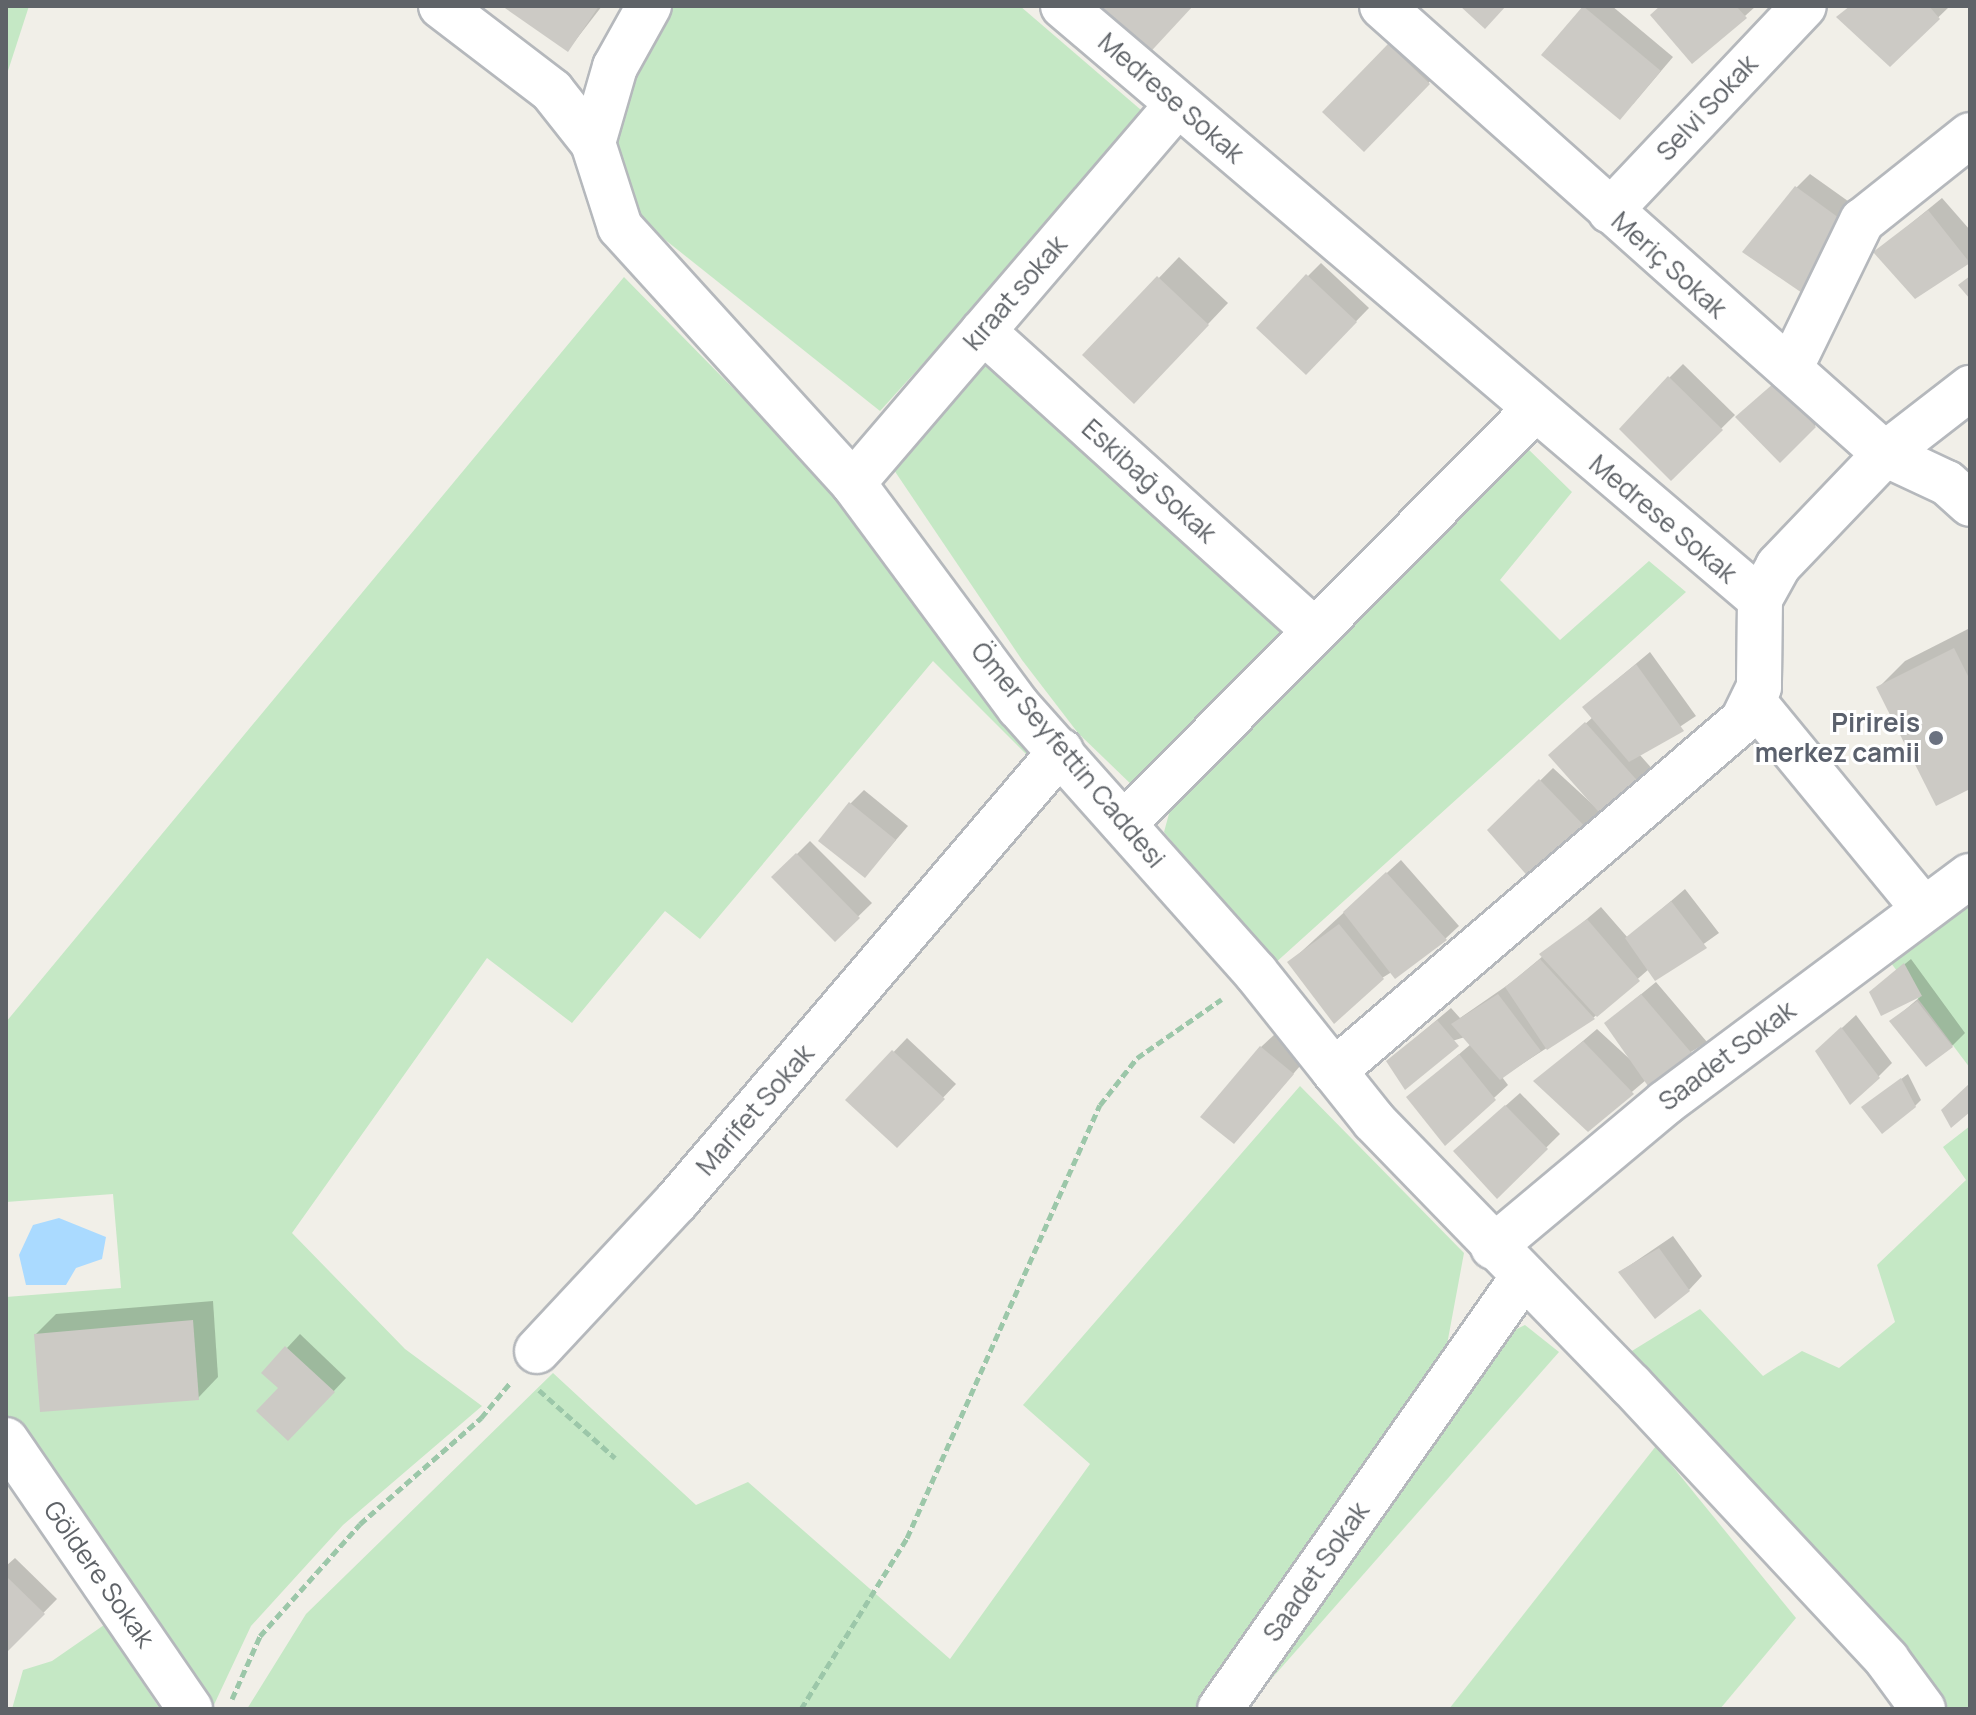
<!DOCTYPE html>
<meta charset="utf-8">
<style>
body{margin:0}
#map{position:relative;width:1976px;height:1715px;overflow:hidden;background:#f1efe8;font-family:Manrope,sans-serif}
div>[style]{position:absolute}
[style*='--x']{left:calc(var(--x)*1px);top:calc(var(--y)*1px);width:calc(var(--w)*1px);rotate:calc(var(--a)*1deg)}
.green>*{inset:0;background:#c5e8c5}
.water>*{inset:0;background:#aadaff}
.shadow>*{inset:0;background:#0003}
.building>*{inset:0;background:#cccac5}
.path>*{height:5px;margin-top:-2.5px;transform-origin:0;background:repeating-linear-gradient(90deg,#9cc7a9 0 8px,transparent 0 12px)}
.roads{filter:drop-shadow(2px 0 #b5b8bc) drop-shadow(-2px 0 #b5b8bc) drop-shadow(0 2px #b5b8bc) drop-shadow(0 -2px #b5b8bc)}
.minor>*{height:44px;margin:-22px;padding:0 22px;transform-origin:22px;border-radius:22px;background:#fff}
.dots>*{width:22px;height:22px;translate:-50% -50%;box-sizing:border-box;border:4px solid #fff;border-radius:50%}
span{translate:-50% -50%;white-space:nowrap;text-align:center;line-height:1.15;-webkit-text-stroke:6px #fff;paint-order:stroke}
.street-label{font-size:26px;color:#5f6368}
.worship-label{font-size:26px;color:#5b616d;font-weight:700}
.right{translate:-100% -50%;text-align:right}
.frame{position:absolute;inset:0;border:8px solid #5f6368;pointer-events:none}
</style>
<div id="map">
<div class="green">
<div style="clip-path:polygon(6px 6px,29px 6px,6px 77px)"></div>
<div style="clip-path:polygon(671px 6px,1020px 6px,1148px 116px,880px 411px,634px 215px,608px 132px,617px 101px)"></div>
<div style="clip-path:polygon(624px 277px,830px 487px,1037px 751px,1030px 758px,933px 661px,700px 939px,665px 911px,572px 1023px,487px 958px,292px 1233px,405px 1349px,482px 1406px,343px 1525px,251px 1626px,212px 1709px,203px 1709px,6px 1424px,6px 1297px,121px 1288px,113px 1194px,6px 1202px,6px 1022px)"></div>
<div style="clip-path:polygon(989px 359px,1285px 631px,1135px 788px,1078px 733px,1022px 660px,894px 470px)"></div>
<div style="clip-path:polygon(1523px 444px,1572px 492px,1500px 580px,1560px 640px,1649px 561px,1686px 592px,1273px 965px,1164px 832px,1170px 810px)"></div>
<div style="clip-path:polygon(1970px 901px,1970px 1068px,1888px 959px)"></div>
<div style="clip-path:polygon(1300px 1086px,1464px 1253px,1446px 1350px,1194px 1709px,247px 1709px,306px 1614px,553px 1373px,696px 1505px,748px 1482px,950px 1659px,1090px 1464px,1023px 1405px)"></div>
<div style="clip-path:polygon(1970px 1126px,1970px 1709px,1941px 1709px,1627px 1354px,1700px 1309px,1763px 1376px,1802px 1351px,1839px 1368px,1895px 1322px,1877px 1265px,1966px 1180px,1943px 1147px)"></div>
<div style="clip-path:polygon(1525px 1325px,1559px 1352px,1245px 1709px,1498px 1338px)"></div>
<div style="clip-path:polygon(1656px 1446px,1796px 1618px,1720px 1709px,1449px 1709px)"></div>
<div style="clip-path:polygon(104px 1625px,160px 1709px,12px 1709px,23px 1670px,52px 1661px)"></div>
</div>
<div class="water">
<div style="clip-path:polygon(59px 1218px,106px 1237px,102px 1259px,76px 1268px,66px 1285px,26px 1285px,19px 1255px,33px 1225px)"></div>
</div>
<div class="shadow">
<div style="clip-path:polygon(504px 6px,602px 6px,568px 50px)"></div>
<div style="clip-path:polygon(1585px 6px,1612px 6px,1673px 57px,1633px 104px,1544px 55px)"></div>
<div style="clip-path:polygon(1661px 6px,1756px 6px,1745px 16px)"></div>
<div style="clip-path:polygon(1850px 6px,1950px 6px,1890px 64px)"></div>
<div style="clip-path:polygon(1403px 32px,1442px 69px,1364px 149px,1325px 112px)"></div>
<div style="clip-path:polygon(1810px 174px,1869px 216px,1818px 279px,1796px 188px)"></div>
<div style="clip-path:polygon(1942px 198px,1970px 230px,1970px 261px,1916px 297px,1876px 252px)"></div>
<div style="clip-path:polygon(1179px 257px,1228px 303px,1154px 381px,1085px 355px)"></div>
<div style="clip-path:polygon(1321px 263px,1369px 308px,1306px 373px,1308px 276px)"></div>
<div style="clip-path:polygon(1683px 364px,1735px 415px,1671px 478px,1669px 378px)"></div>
<div style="clip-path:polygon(1789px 371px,1828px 413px,1780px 460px,1738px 417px)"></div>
<div style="clip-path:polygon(1970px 628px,1970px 787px,1878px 688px,1905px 661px)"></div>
<div style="clip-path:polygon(1650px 652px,1696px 716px,1639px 754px,1655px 772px,1596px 838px,1490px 830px,1553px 768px,1601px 812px,1565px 742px,1593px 717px,1584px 707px)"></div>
<div style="clip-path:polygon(864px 790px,908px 826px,865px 876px,850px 804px)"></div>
<div style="clip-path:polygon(810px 841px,872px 903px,835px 939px,774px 877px)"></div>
<div style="clip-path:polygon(1401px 860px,1459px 926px,1445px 939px,1382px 978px,1290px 962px)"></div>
<div style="clip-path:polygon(1685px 889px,1719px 933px,1656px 978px,1649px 969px,1593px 1018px,1502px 1077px,1508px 1085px,1445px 1143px,1409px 1097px,1471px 1044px,1465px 1037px,1388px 1061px,1451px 1008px,1460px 1018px,1512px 982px,1601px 907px,1628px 938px)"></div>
<div style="clip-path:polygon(1911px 959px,1965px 1033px,1952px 1046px,1892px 1021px,1920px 997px,1878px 986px)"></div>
<div style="clip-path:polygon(1656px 982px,1707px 1042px,1646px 1080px,1588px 1129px,1536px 1081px,1597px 1029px,1634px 1063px,1606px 1023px)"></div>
<div style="clip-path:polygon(1856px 1015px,1892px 1063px,1878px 1077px,1831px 1038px)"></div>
<div style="clip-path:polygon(1275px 1034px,1306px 1059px,1247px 1128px,1261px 1047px)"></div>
<div style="clip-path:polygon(907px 1038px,956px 1084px,897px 1146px,848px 1100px)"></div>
<div style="clip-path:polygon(1908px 1074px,1921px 1100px,1915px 1106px,1863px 1107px)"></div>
<div style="clip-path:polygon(1520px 1093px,1560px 1134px,1497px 1196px,1469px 1138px)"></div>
<div style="clip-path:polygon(1673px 1236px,1702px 1276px,1689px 1290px,1620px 1272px)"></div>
<div style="clip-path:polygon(213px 1301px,218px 1377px,198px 1398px,36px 1334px,56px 1314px)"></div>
<div style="clip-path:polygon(300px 1334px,346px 1378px,302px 1425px,281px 1388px,287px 1348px)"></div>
<div style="clip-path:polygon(15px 1558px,57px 1599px,6px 1651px,6px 1566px)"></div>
</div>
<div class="building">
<div style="clip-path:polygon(502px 6px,599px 6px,568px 52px)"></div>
<div style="clip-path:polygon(1092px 6px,1193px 6px,1143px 60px)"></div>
<div style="clip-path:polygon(1460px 6px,1506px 6px,1485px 29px)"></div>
<div style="clip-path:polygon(1583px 6px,1661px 71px,1620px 120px,1541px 55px)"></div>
<div style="clip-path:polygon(1660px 6px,1736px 6px,1747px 18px,1692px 64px,1650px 15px)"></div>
<div style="clip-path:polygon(1850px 6px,1929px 6px,1940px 19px,1890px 67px,1836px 17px)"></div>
<div style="clip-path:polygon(1388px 44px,1430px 84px,1364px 152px,1322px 112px)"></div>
<div style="clip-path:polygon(1795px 186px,1857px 231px,1805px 295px,1742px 252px)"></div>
<div style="clip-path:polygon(1928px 210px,1970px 263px,1915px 299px,1873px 252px)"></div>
<div style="clip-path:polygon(1306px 274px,1357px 322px,1306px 375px,1256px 328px)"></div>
<div style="clip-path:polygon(1157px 276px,1209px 325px,1134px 404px,1082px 355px)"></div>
<div style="clip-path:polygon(1970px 276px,1970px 299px,1958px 285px)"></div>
<div style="clip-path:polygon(1668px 376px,1723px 430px,1671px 481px,1619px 429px)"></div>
<div style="clip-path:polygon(1774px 383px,1816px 427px,1780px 463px,1735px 417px)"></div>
<div style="clip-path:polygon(1954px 648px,1970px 680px,1970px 789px,1936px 806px,1876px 687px)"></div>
<div style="clip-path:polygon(1636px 664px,1684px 731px,1629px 762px,1582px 707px)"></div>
<div style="clip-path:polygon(1585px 722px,1643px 787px,1605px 819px,1548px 755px)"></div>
<div style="clip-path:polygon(1539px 779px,1597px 839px,1538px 888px,1487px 830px)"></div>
<div style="clip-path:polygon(849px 802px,896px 840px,865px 878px,818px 841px)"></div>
<div style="clip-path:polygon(796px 853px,860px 918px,835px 942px,771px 877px)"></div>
<div style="clip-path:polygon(1386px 872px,1447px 940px,1395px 979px,1343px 912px)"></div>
<div style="clip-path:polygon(1671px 901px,1707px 948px,1655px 981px,1625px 938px)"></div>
<div style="clip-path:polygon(1587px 919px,1640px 981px,1597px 1017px,1539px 954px)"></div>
<div style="clip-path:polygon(1339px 924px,1384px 979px,1334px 1024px,1287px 962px)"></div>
<div style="clip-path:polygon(1540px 959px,1595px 1019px,1547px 1050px,1505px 987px)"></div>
<div style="clip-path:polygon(1904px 963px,1922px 996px,1881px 1016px,1869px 992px)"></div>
<div style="clip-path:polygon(1498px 994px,1541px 1051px,1500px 1080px,1451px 1024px)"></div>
<div style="clip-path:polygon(1641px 994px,1695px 1057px,1648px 1086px,1604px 1023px)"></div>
<div style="clip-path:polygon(1917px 1001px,1953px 1047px,1926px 1067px,1889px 1021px)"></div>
<div style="clip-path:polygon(1437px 1020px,1459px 1046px,1405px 1090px,1386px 1061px)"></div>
<div style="clip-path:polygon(1841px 1027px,1880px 1078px,1850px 1105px,1815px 1051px)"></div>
<div style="clip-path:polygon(1583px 1041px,1634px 1094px,1588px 1132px,1533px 1081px)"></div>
<div style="clip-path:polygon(1260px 1046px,1294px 1074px,1234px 1144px,1200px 1117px)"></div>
<div style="clip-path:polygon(892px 1050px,945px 1099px,897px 1148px,845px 1100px)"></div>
<div style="clip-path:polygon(1459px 1054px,1496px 1100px,1445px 1146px,1406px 1097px)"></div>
<div style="clip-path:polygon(1901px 1078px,1916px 1107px,1882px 1134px,1861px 1107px)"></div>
<div style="clip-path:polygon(1970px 1083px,1970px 1112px,1951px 1128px,1941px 1110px)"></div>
<div style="clip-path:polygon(1505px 1105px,1548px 1149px,1497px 1199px,1453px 1151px)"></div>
<div style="clip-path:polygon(1659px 1248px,1690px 1291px,1655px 1319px,1618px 1272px)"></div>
<div style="clip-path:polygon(193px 1320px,199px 1400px,40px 1412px,34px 1334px)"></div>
<div style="clip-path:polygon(285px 1346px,335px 1392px,288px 1441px,256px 1411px,278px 1388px,261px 1373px)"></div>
<div style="clip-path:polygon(6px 1576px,45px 1614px,6px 1653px)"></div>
</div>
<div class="path">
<div style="--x:539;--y:1390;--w:102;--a:41.8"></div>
<div style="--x:232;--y:1699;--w:69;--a:-66"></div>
<div style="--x:260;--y:1636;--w:150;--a:-48.2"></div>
<div style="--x:360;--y:1524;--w:161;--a:-41.2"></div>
<div style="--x:481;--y:1418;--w:45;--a:-50.4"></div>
<div style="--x:801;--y:1709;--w:201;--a:-58.2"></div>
<div style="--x:907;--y:1538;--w:474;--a:-66"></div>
<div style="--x:1100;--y:1105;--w:60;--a:-51.8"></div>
<div style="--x:1137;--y:1058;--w:103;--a:-34.8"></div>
</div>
<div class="roads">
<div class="minor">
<div style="--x:441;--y:6;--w:140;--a:37.4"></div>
<div style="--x:552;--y:91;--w:66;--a:51.7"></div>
<div style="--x:593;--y:143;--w:88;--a:72.2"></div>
<div style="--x:620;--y:227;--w:346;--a:47.7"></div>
<div style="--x:853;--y:483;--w:279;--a:53.5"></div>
<div style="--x:1019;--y:707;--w:356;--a:48.3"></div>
<div style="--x:1256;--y:973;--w:189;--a:51.4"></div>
<div style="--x:1374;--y:1121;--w:368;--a:45.8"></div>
<div style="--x:1631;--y:1385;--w:376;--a:47"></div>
<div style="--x:1887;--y:1660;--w:61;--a:53.7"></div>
<div style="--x:1063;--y:6;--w:915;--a:40.39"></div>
<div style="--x:1760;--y:599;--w:88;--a:90.7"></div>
<div style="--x:1759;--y:687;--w:37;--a:116"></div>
<div style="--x:1743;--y:720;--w:539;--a:139.36"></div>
<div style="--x:1382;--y:6;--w:674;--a:41.69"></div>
<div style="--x:1885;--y:454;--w:68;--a:25.1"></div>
<div style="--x:1947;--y:483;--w:31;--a:42"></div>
<div style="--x:593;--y:143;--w:79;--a:-73.9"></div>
<div style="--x:615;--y:67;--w:70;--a:-60.9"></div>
<div style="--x:1610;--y:211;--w:282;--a:-46.6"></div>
<div style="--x:983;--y:331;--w:447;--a:42.1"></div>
<div style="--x:1790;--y:369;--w:165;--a:-64.1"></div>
<div style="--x:1862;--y:221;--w:138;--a:-38.5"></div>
<div style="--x:853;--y:483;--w:499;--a:-49.4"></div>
<div style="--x:1760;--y:599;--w:38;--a:-61"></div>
<div style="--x:1778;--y:566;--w:155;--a:-46.3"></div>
<div style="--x:1885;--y:454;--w:108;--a:-37.8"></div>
<div style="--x:1753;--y:701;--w:269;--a:50.6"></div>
<div style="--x:1124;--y:824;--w:583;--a:-45.28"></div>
<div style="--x:1493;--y:1247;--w:224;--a:-39.9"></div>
<div style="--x:1665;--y:1103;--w:380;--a:-36.7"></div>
<div style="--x:537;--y:1351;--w:204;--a:-47"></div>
<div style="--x:676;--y:1202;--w:593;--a:-49.51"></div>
<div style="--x:6;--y:1440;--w:326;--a:55.6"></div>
<div style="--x:1220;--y:1709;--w:528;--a:-54.95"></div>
</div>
</div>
<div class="dots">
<div style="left:1936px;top:738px;background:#6b7280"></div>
</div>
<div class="street-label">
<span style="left:1171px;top:98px;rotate:41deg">Medrese Sokak</span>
<span style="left:1707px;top:108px;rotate:-47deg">Selvi Sokak</span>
<span style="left:1669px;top:265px;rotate:42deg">Meriç Sokak</span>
<span style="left:1015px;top:293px;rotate:-49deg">kıraat sokak</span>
<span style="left:1149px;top:481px;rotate:42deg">Eskibağ Sokak</span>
<span style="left:1663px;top:519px;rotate:40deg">Medrese Sokak</span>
<span style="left:1068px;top:755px;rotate:50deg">Ömer Seyfettin Caddesi</span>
<span style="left:1727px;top:1056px;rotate:-37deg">Saadet Sokak</span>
<span style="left:755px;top:1110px;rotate:-49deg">Marifet Sokak</span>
<span style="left:1316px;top:1572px;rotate:-55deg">Saadet Sokak</span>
<span style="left:99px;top:1574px;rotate:55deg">Göldere Sokak</span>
</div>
<div class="worship-label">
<span class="right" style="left:1920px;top:738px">Pirireis<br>merkez camii</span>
</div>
<div class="frame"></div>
</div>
